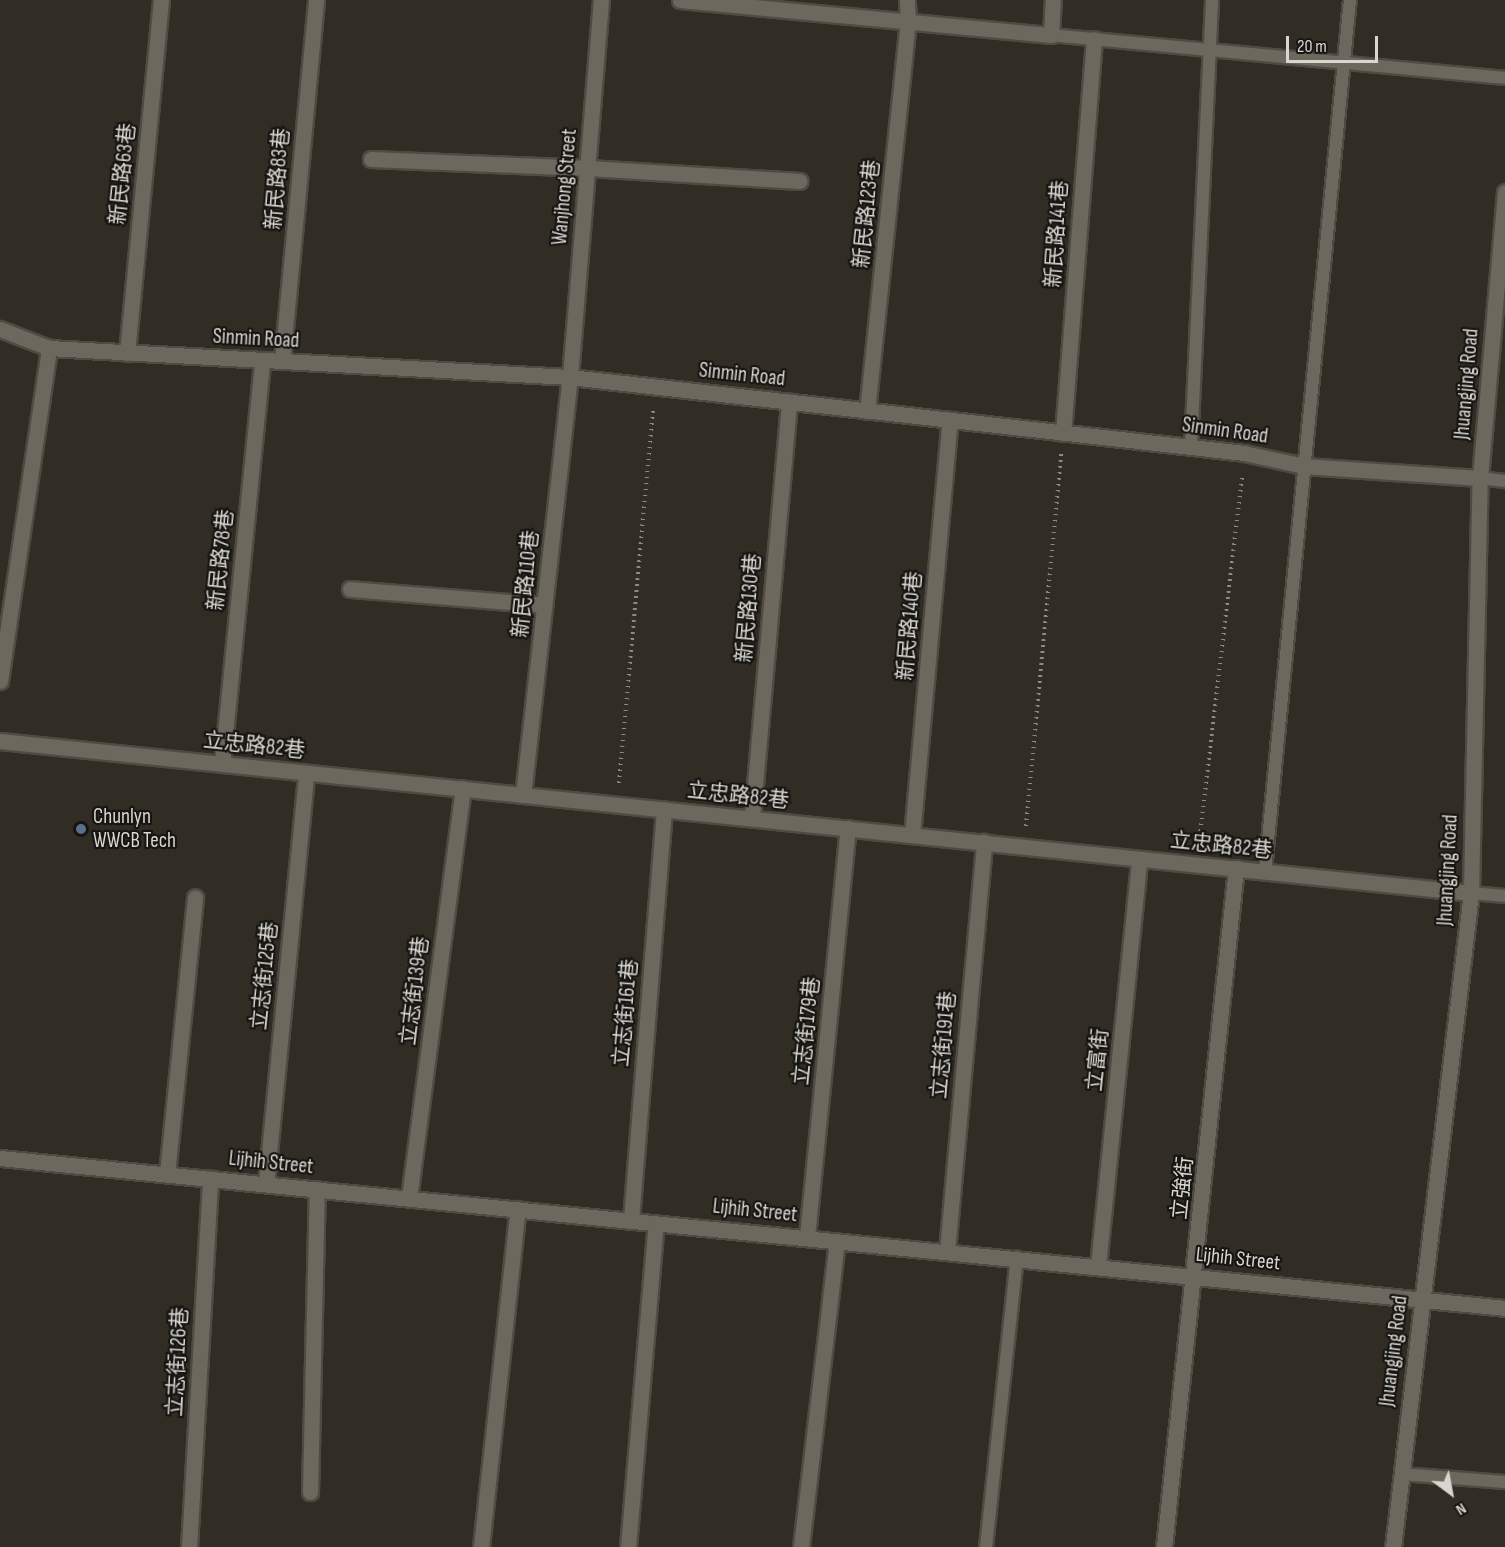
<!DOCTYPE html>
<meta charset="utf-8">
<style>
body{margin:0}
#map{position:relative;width:1505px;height:1547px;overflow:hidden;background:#312d24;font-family:"Sofia Sans Condensed","Noto Sans TC",sans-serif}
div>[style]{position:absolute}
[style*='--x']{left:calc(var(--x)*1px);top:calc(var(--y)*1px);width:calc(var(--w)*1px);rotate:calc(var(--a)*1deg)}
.path>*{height:4px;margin-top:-2px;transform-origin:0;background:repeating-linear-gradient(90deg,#8d8a83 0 1.5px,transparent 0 6px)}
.roads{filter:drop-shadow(2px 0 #4f4b44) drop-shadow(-2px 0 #4f4b44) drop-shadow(0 2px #4f4b44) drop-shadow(0 -2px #4f4b44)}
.lane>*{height:12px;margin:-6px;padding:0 6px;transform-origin:6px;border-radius:6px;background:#6d685e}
.street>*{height:15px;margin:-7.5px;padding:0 7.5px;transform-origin:7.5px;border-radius:7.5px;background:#6d685e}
.dots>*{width:16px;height:16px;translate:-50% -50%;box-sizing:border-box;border:3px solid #171512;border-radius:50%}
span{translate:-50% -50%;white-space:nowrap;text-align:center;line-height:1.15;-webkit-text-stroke:4.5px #171512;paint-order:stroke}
.street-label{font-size:21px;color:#d9d6d1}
.poi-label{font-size:21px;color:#d9d6d1}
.left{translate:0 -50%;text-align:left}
.north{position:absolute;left:1421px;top:1463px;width:60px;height:60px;-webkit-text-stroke:4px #171512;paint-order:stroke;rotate:148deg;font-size:16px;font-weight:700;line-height:24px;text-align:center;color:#d9d6d1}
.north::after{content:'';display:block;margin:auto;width:21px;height:27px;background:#d9d6d1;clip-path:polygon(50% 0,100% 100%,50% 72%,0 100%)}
.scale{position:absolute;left:1286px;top:36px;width:92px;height:27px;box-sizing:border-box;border:3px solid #d9d6d1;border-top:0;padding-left:8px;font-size:18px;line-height:21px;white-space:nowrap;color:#d9d6d1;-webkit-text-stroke:4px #171512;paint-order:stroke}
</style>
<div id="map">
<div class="path">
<div style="--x:619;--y:783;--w:377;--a:-84.8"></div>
<div style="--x:1026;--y:826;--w:374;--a:-84.6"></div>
<div style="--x:1199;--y:843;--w:371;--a:-83.3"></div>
</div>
<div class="roads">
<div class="lane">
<div style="--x:1051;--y:35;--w:456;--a:5.4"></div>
<div style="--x:1191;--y:447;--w:447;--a:-87.3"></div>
<div style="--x:1480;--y:478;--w:25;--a:7"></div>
<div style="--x:1265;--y:871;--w:875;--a:-84.43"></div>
<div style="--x:1471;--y:893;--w:34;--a:5"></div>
<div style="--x:1401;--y:1474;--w:104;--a:4.4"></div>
<div style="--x:986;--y:1547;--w:291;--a:-83.9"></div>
</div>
<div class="street">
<div style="--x:680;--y:0;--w:373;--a:5.4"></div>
<div style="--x:1051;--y:35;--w:35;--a:-87"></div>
<div style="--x:371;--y:159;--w:217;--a:2.4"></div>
<div style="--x:588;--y:168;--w:212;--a:3.5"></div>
<div style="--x:0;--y:329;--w:53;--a:21.2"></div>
<div style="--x:49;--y:348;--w:522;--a:3.19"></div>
<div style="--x:570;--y:377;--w:678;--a:6.43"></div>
<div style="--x:1244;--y:453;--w:61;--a:12.2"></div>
<div style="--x:1304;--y:466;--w:176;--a:3.9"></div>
<div style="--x:127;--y:353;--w:355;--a:-84.5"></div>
<div style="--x:282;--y:361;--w:363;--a:-84.6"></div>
<div style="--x:867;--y:411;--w:392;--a:-84"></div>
<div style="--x:908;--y:21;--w:21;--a:-93"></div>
<div style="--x:1063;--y:433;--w:395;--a:-85.5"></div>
<div style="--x:350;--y:589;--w:195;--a:4.7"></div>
<div style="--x:0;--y:681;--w:337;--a:-81.6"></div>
<div style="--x:0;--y:741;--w:1479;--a:5.9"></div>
<div style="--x:222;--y:764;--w:406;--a:-84.3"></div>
<div style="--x:523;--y:795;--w:421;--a:-83.6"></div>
<div style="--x:570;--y:377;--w:378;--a:-85.3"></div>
<div style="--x:752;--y:818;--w:418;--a:-84.9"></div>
<div style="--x:912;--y:835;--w:417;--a:-84.8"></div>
<div style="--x:0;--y:1158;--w:1512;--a:5.69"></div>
<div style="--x:167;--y:1174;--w:278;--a:-84.2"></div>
<div style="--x:266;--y:1184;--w:413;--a:-84.4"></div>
<div style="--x:409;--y:1198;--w:413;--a:-82.5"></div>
<div style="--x:631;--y:1220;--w:412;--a:-85.4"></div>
<div style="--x:807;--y:1237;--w:411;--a:-84.3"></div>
<div style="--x:947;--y:1251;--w:411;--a:-84.8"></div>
<div style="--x:1098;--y:1266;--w:409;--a:-84.2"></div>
<div style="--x:310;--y:1492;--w:303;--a:-88.7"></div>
<div style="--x:189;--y:1547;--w:369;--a:-86.7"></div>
<div style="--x:481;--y:1547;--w:340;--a:-83.8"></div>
<div style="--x:628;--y:1547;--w:325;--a:-85.1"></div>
<div style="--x:801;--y:1547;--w:308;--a:-83.3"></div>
<div style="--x:1164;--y:1547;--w:683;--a:-83.95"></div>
<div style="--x:1393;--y:1547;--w:659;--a:-83.2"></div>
<div style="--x:1471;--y:893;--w:415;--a:-88.8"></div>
<div style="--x:1480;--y:478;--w:287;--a:-85"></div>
</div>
</div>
<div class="dots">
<div style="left:81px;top:829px;background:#5c6f8a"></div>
</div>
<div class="street-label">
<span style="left:123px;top:174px;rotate:-84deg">新民路63巷</span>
<span style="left:278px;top:179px;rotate:-85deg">新民路83巷</span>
<span style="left:565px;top:187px;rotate:-85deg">Wanjhong Street</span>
<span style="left:867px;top:214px;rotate:-84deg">新民路123巷</span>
<span style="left:1057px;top:234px;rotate:-86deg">新民路141巷</span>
<span style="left:256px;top:339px;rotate:3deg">Sinmin Road</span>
<span style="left:742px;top:375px;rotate:6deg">Sinmin Road</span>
<span style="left:1467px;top:384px;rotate:-85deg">Jhuangjing Road</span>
<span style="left:1225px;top:431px;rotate:8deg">Sinmin Road</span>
<span style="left:221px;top:560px;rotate:-84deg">新民路78巷</span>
<span style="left:526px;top:584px;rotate:-84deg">新民路110巷</span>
<span style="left:749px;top:608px;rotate:-85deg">新民路130巷</span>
<span style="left:910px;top:626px;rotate:-85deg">新民路140巷</span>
<span style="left:254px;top:746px;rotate:6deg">立忠路82巷</span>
<span style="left:738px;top:796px;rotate:6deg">立忠路82巷</span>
<span style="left:1221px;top:846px;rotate:6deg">立忠路82巷</span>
<span style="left:1448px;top:870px;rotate:-87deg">Jhuangjing Road</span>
<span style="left:265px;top:976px;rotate:-84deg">立志街125巷</span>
<span style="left:415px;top:991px;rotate:-83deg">立志街139巷</span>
<span style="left:626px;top:1013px;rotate:-85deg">立志街161巷</span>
<span style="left:807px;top:1031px;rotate:-84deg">立志街179巷</span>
<span style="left:944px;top:1045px;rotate:-85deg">立志街191巷</span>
<span style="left:1098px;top:1060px;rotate:-84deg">立富街</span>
<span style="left:271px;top:1163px;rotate:6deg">Lijhih Street</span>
<span style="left:1183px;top:1188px;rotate:-84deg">立強街</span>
<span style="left:755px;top:1211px;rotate:6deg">Lijhih Street</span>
<span style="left:1238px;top:1259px;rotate:6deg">Lijhih Street</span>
<span style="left:1394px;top:1351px;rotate:-83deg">Jhuangjing Road</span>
<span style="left:178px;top:1362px;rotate:-87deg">立志街126巷</span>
</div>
<div class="poi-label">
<span class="left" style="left:93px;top:829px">Chunlyn<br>WWCB Tech</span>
</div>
<div class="north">N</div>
<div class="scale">20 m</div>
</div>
